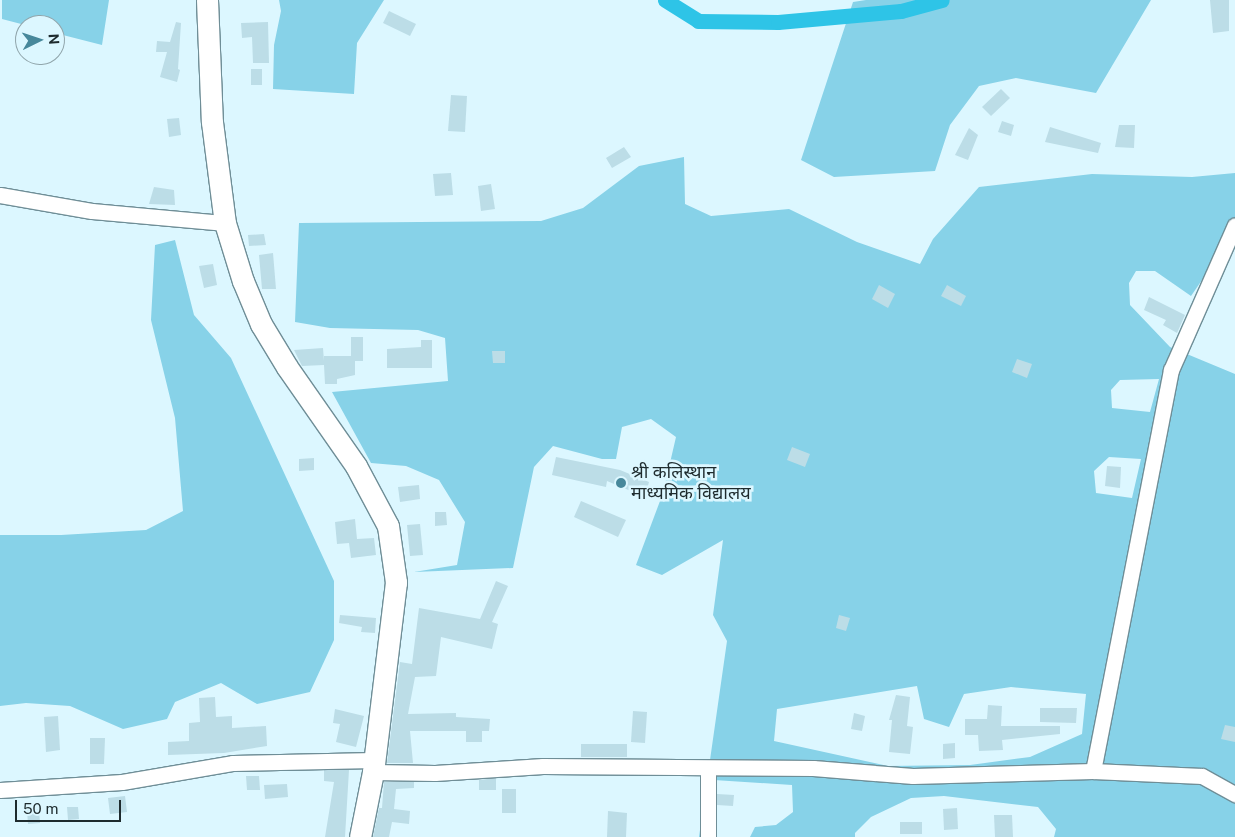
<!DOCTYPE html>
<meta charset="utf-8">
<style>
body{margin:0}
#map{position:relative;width:1235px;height:837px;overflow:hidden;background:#dcf7ff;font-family:"Public Sans","Noto Sans Devanagari",sans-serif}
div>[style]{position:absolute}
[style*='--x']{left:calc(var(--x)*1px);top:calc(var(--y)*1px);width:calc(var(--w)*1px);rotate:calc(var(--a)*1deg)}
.green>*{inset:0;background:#87d2e8}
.canal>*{height:15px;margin:-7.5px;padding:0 7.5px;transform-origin:7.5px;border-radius:7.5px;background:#2ec4e7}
.building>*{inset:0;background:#bcdde7}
.roads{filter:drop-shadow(1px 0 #6f8e97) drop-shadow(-1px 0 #6f8e97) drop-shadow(0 1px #6f8e97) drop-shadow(0 -1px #6f8e97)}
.street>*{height:15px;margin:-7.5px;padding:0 7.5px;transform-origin:7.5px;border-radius:7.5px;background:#fff}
.secondary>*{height:21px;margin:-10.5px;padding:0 10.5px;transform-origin:10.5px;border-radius:10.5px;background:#fff}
.dots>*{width:14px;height:14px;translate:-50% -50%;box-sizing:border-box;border:2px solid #dcf7ff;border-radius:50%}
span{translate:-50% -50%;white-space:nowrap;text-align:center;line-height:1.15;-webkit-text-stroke:5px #dcf7ff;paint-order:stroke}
.poi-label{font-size:18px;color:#1e2b2e}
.left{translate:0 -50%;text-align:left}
.north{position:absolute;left:15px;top:15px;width:50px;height:50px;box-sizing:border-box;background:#dcf7ff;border:1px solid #90a5ab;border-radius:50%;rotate:86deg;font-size:14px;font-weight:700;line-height:20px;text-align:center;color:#1e2b2e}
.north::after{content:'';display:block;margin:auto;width:18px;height:22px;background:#47889b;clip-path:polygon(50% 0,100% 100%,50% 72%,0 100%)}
.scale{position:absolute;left:15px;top:800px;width:106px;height:22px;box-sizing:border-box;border:2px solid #1e2b2e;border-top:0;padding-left:6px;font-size:15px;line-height:18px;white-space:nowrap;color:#1e2b2e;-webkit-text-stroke:4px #dcf7ff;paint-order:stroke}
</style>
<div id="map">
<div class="green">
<div style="clip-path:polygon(2px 0,109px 0,102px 45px,55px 33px,55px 25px,25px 25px,2px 19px)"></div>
<div style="clip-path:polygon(279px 0,384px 0,357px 43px,354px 94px,273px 89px,274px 45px,281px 11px)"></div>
<div style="clip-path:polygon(866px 0,1151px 0,1096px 93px,1016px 78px,979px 86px,950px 125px,935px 171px,834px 177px,801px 160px,853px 2px)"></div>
<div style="clip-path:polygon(evenodd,684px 157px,685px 204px,711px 216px,789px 209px,857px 242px,920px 264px,933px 239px,979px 187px,1092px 174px,1192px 177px,1235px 173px,1235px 232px,1191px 296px,1155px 271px,1136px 271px,1129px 283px,1130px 305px,1170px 347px,1235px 374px,1235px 837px,1054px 837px,1056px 829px,1038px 807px,944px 796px,911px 798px,871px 817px,855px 833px,855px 837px,750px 837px,755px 827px,776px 825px,793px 812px,792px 785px,714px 780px,705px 837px,699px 837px,727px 641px,713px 615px,723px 540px,662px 575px,636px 565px,663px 493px,676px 437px,651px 419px,622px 427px,616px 459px,602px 459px,553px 446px,534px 467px,513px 568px,414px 572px,457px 565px,465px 522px,439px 480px,406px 466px,371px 463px,332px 392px,448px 381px,445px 338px,418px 330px,330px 328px,295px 322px,299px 223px,541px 221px,583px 208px,639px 166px,684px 157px,1159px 379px,1150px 412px,1112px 408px,1111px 390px,1120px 380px,1159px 379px,684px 157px,1109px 457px,1141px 459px,1132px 498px,1096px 493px,1094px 471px,1109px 457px,684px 157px,917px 686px,924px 719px,949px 727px,964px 694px,1011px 687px,1086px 694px,1082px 734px,1030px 757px,970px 765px,888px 766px,774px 741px,777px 709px,917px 686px)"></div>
<div style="clip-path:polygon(175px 240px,194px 315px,231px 358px,334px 581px,334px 640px,310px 692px,257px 704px,221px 683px,175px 702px,167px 719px,123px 729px,70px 706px,26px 703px,0 706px,0 535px,61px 535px,146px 530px,183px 511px,175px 418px,151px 320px,155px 245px)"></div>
</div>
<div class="canal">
<div style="--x:665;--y:0;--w:39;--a:32"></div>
<div style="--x:698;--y:21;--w:80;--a:0.7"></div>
<div style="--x:778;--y:22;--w:123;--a:-5.1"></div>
<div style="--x:901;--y:11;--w:42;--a:-15"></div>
</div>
<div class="building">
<div style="clip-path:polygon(1210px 0,1229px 0,1229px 31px,1213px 33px)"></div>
<div style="clip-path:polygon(389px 11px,416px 24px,410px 36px,383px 23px)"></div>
<div style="clip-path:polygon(176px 22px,181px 23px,178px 69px,180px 70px,177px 82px,160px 77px,167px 52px,156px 52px,157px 41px,170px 42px)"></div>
<div style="clip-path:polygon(268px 22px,269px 63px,253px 63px,252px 37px,242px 38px,241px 23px)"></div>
<div style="clip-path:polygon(251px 69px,262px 69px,262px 85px,251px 85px)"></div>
<div style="clip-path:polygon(1001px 89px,1010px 98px,991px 116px,982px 107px)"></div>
<div style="clip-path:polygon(451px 95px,467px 96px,465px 132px,448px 131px)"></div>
<div style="clip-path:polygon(179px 118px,181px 135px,169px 137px,167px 119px)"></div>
<div style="clip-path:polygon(1002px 121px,1014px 125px,1011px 136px,998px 132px)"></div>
<div style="clip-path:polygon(1119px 125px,1135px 125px,1134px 148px,1115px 147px)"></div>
<div style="clip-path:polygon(1050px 127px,1101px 143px,1098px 153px,1045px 142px)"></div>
<div style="clip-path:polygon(969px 128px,978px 135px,968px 160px,955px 155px)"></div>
<div style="clip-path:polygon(624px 147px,631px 157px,612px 168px,606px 158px)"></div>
<div style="clip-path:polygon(451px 173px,453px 195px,435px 196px,433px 174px)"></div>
<div style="clip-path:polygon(491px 184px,495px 209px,481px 211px,478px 186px)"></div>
<div style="clip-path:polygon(154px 187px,174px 190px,175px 205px,149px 204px)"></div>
<div style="clip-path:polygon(264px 234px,266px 245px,249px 246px,248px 235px)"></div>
<div style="clip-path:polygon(273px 253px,276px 289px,262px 289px,259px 255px)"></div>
<div style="clip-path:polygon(213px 264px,217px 285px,204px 288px,199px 266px)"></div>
<div style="clip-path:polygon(879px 285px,895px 294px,888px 308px,872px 299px)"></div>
<div style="clip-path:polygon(947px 285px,966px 296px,961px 306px,941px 296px)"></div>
<div style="clip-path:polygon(1149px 297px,1185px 315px,1177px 333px,1163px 325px,1166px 320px,1144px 310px)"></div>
<div style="clip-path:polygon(351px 337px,363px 337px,363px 361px,355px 361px,355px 375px,337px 379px,337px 384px,325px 384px,324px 365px,302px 366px,294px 350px,323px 348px,324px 361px,324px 356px,351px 356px)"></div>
<div style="clip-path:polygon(421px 340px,432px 340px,432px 368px,387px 368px,387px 349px,421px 347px)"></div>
<div style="clip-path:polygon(492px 351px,505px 351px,505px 363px,493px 363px)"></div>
<div style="clip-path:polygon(1017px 359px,1032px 364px,1027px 378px,1012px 372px)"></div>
<div style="clip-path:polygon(792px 447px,810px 454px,805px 467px,787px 460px)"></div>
<div style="clip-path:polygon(556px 457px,620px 470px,649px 482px,645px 497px,607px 481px,606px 487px,552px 475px)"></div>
<div style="clip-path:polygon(314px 458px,314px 470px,299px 471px,299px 459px)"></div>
<div style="clip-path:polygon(1107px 466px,1121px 467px,1120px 488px,1105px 486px)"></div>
<div style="clip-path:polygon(419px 485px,420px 499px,400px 502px,398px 487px)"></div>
<div style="clip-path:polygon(581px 501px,626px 520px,618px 537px,574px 517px)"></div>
<div style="clip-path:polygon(435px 512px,446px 512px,447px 525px,435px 526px)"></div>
<div style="clip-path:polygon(355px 519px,357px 539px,374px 538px,376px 555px,351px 558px,349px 543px,337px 544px,335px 522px)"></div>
<div style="clip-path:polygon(420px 524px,423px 555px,410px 556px,407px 525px)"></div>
<div style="clip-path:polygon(496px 581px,508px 586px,492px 622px,498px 624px,492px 649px,441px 637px,436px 676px,415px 677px,408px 714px,456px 713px,456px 717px,490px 719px,489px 731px,482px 731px,482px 742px,466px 742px,466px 731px,410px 731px,413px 763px,387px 763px,400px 662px,412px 664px,419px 608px,480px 619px)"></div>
<div style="clip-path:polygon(340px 615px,376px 618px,375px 633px,361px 632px,362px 627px,339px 623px)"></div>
<div style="clip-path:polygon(839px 615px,850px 618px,846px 631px,836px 628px)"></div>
<div style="clip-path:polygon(896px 695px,910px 697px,907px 726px,913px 727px,910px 754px,889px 752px,892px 720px,889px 720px)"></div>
<div style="clip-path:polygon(215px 697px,216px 717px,232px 716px,232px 728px,266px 726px,267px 746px,224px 753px,168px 755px,168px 742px,189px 741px,189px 723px,200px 722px,199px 698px)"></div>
<div style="clip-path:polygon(988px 705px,1002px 706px,1001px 726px,1060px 726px,1060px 734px,1002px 740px,1003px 750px,979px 751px,978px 735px,965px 735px,965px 719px,987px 719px)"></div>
<div style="clip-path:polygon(1040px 708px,1077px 708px,1076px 723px,1040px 722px)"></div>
<div style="clip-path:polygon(335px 709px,364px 716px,356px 747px,336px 742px,340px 724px,333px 723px)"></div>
<div style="clip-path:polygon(633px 711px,647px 712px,645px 743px,631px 742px)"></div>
<div style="clip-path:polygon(854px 713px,865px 716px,862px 731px,851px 729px)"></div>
<div style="clip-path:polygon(58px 716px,60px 750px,46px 752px,44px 717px)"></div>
<div style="clip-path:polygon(1225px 725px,1235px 727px,1235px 742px,1221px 739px)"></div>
<div style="clip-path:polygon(90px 738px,105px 738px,104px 764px,90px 764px)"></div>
<div style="clip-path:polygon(955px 743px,955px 758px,943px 759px,943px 744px)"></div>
<div style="clip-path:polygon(581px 744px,627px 744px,627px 757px,581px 757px)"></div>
<div style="clip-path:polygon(324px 770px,349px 770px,345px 837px,325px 837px,334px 782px,324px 781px)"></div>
<div style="clip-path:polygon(246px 776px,259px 776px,260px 790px,247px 790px)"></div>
<div style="clip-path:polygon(496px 778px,496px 790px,479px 790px,479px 780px)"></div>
<div style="clip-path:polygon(384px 782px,414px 782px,414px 788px,396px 789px,394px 809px,410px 811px,409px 824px,392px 822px,389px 837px,373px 837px,379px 808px,382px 808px)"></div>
<div style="clip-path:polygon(287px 784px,288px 797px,265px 799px,264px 785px)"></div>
<div style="clip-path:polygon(502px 789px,516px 789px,516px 813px,502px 813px)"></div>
<div style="clip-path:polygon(717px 794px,734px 795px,733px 806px,717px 805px)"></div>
<div style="clip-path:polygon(125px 796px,127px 812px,110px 814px,108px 798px)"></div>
<div style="clip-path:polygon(67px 807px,78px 807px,79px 819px,68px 820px)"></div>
<div style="clip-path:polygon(957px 808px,958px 829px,944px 830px,943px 809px)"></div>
<div style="clip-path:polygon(39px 809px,40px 823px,28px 824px,27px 810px)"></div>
<div style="clip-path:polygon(608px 811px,627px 813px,626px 837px,607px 837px)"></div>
<div style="clip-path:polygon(994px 815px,1012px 815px,1013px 837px,995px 837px)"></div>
<div style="clip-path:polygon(900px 822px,922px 822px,922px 834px,900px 834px)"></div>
</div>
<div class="roads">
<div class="street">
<div style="--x:0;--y:195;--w:93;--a:9.9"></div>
<div style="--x:92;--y:211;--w:134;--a:5.2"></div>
<div style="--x:708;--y:768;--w:69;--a:90"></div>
<div style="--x:1093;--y:771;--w:409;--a:-79"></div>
<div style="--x:1171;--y:370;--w:158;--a:-66.2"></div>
<div style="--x:373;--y:772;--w:62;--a:0.9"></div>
<div style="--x:435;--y:773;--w:108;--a:-3.7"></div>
<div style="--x:543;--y:766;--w:270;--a:0.4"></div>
<div style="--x:813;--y:768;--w:100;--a:4.6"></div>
<div style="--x:913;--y:776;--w:180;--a:-1.6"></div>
<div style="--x:1093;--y:771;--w:109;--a:2.6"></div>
<div style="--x:1202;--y:776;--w:38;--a:29"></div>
<div style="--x:0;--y:790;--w:122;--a:-3.8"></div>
<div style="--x:122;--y:782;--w:113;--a:-9.7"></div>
<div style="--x:233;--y:763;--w:141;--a:-1.2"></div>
</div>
<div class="secondary">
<div style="--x:207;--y:0;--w:122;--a:87.7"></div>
<div style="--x:212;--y:122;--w:102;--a:82.7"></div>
<div style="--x:225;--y:223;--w:61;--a:72.8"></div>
<div style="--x:243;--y:281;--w:47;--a:67.3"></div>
<div style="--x:261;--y:324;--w:50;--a:58.8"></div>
<div style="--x:287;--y:367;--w:121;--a:55.1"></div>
<div style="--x:356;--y:466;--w:68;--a:61.9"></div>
<div style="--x:388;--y:526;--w:57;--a:81.9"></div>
<div style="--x:396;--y:582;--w:191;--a:96.9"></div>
<div style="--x:373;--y:772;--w:66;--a:101.3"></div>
</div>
</div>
<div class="dots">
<div style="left:621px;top:483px;background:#47889b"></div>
</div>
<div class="poi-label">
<span class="left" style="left:631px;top:483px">श्री कलिस्थान<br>माध्यमिक विद्यालय</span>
</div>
<div class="north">N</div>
<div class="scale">50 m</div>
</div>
